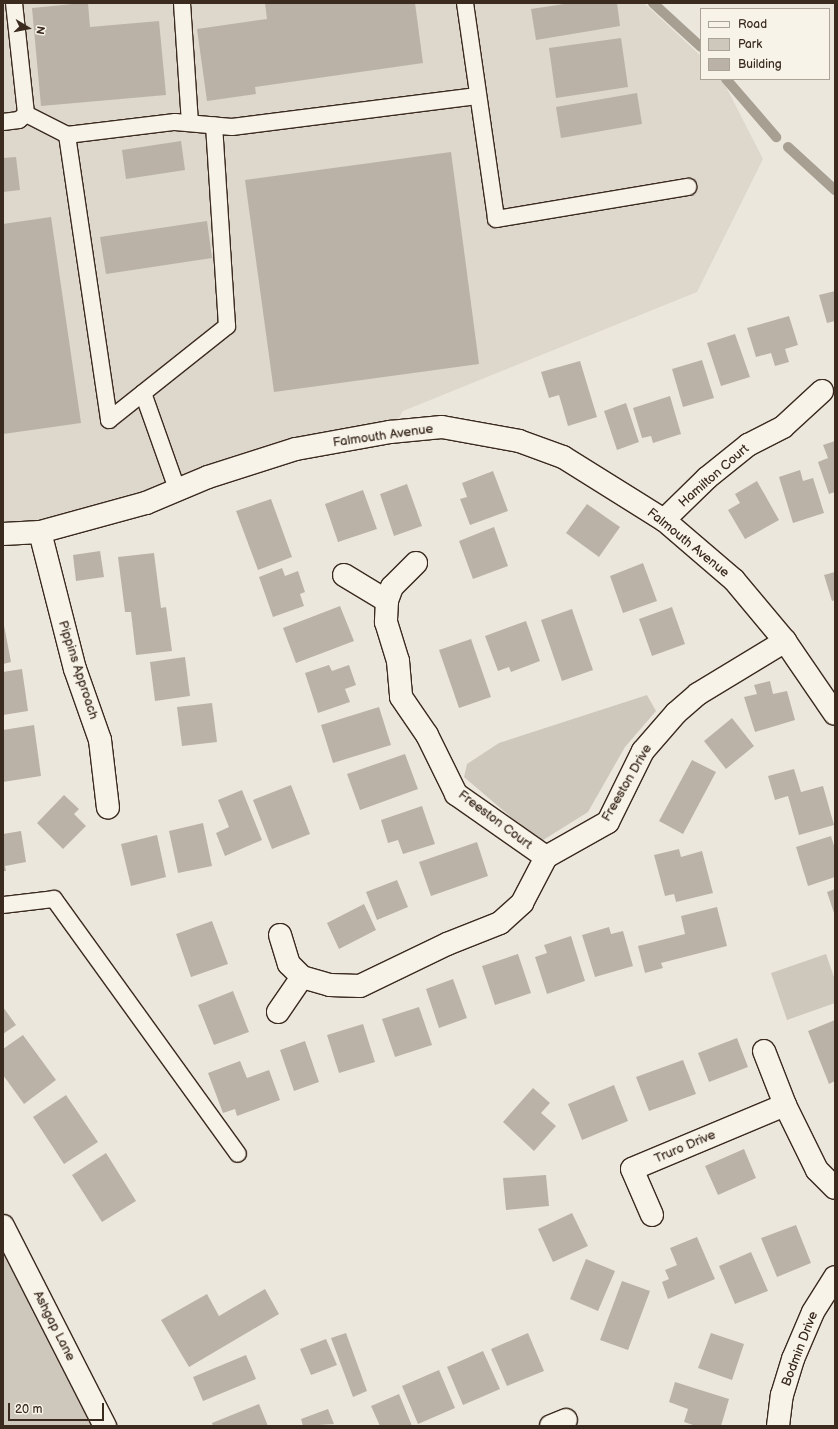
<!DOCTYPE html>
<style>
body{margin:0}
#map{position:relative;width:838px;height:1429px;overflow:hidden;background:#ece7dc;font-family:"Balsamiq Sans",sans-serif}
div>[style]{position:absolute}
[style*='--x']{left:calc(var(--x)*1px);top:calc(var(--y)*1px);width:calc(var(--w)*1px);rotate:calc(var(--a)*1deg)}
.built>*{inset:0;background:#ddd7cc}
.green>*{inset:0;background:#cec8bc}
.stream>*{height:10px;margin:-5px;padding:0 5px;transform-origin:5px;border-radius:5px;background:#a89f93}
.building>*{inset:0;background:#bab2a7}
.roads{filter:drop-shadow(1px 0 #3b2a1e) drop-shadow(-1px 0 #3b2a1e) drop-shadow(0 1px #3b2a1e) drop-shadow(0 -1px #3b2a1e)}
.service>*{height:16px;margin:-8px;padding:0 8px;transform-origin:8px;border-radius:8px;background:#f7f3e8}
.minor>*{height:22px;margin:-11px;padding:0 11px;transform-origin:11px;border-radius:11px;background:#f7f3e8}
span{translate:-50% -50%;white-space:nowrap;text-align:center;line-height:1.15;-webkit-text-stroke:3px #f7f3e8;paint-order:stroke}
.street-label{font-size:13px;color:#3b2a1e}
.frame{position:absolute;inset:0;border:4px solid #3b2a1e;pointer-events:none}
.legend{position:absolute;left:700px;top:8px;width:130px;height:72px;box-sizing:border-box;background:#f7f3e8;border:1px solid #aca397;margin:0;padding:5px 7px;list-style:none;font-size:12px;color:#3b2a1e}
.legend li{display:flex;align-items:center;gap:8px;height:20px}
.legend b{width:20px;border:1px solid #aca397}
.north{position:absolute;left:8px;top:8px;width:40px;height:40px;-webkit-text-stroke:3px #f7f3e8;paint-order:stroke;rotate:100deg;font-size:11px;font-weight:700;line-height:16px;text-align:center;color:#3b2a1e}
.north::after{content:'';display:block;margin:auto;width:14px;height:18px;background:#3b2a1e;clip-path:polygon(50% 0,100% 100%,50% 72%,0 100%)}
.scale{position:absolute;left:8px;top:1403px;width:96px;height:18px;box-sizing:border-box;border:2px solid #3b2a1e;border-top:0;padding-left:5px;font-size:12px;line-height:14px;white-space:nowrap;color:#3b2a1e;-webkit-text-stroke:3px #f7f3e8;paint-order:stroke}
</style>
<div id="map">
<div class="built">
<div style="clip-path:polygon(3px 3px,644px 3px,701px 56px,701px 79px,722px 79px,763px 159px,697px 292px,403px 411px,390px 432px,3px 534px)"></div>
</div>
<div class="green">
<div style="clip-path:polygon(647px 695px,656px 711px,625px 747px,588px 812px,540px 842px,464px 777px,467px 764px,499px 743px)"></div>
<div style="clip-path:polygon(826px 954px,835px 980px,835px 1003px,787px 1020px,771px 973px)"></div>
<div style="clip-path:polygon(3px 1244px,94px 1426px,3px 1426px)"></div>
</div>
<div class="stream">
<div style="--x:653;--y:3;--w:65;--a:42.5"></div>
<div style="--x:726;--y:79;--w:77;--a:49.2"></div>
<div style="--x:788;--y:147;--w:64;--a:42.5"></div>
</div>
<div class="building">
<div style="clip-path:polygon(83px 3px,88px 3px,90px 27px,159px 21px,166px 95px,41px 106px,32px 8px)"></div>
<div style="clip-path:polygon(265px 3px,415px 3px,423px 63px,255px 87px,256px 94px,207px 101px,197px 29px,267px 19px)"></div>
<div style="clip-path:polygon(571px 3px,617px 3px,620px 26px,536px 40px,531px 9px)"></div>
<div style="clip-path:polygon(621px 38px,628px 87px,556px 98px,549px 48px)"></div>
<div style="clip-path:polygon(637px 93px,642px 124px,561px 138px,556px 107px)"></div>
<div style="clip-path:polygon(181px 141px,185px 170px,126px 179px,122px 150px)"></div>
<div style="clip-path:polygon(451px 152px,479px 364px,274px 392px,245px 180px)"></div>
<div style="clip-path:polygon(16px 157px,20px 190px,3px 192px,3px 158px)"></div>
<div style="clip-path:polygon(51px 217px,81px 423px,3px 434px,3px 224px)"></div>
<div style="clip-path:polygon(207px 221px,212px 258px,106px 274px,100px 237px)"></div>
<div style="clip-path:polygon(835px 291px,835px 321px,827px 323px,819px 295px)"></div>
<div style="clip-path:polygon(789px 316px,798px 345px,785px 349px,789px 362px,775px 366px,771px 353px,756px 357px,747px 328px)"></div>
<div style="clip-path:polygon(735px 334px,750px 377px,721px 386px,707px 343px)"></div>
<div style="clip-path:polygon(702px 360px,714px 398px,683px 407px,672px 369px)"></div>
<div style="clip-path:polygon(580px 361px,597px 417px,568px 426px,559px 395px,549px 398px,541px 372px)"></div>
<div style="clip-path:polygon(670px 396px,681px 434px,653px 443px,651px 436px,642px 438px,633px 408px)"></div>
<div style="clip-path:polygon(626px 403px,639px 442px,617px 450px,604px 411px)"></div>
<div style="clip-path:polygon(835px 441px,835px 492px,829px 494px,818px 462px,828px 458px,823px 445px)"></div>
<div style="clip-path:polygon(800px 470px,803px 481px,813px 478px,824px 513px,793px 523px,779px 477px)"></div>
<div style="clip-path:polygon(493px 471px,508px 511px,470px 525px,460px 499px,467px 497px,462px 483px)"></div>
<div style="clip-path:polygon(757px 481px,779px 520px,745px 539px,728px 510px,740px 503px,735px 494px)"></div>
<div style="clip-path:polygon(407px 484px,422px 526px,394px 536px,380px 494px)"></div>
<div style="clip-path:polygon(363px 490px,377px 529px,338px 542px,325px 504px)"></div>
<div style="clip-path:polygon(271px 499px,292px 557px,258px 570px,236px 511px)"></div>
<div style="clip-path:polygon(587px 504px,620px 527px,599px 557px,566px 533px)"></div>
<div style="clip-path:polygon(494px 527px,508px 566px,473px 579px,459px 541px)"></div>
<div style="clip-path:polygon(100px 551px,104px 577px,76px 581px,73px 555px)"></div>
<div style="clip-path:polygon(154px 553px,161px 608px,166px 607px,172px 651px,136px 655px,131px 612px,125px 612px,118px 557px)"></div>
<div style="clip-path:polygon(643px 563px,657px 601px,623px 613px,610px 576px)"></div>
<div style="clip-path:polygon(282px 568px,285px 576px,298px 571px,305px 592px,300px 594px,304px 606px,273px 617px,259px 577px)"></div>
<div style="clip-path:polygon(835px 572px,835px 600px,832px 601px,824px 575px)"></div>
<div style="clip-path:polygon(340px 606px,354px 641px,296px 663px,283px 628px)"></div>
<div style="clip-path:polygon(672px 607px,685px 644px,652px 656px,639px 619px)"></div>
<div style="clip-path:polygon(572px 609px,593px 670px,562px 681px,541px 620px)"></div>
<div style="clip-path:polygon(3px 620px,11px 662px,3px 664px)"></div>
<div style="clip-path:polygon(526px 621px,540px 661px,511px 672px,509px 667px,498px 671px,485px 636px)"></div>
<div style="clip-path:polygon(471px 639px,491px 697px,459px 708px,439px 650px)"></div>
<div style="clip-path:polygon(185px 657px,190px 696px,155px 701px,150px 662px)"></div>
<div style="clip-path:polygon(329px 665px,332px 671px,349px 665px,356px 685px,345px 689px,350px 702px,318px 713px,305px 673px)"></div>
<div style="clip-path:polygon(22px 669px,28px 711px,3px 715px,3px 672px)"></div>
<div style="clip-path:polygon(770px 681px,773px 694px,787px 691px,795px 720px,755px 732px,744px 697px,757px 694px,754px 685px)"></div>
<div style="clip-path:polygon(212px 703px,217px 742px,182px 746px,177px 707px)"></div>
<div style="clip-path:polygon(379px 707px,391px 745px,333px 763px,321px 725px)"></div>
<div style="clip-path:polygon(732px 718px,754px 746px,726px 769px,704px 741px)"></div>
<div style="clip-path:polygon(34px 725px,41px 776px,3px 782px,3px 730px)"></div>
<div style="clip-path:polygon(405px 754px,418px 789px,360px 810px,347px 774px)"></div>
<div style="clip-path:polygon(692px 760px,716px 772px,683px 834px,659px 821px)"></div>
<div style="clip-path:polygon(794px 769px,801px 792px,823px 786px,834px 825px,799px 835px,788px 796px,775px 800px,768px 776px)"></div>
<div style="clip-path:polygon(291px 785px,310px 834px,272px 849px,253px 800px)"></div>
<div style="clip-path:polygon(242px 790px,262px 840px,225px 856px,216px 833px,229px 827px,218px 800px)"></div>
<div style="clip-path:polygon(64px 795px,79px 809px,74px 814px,86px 826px,63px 849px,37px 823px)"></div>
<div style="clip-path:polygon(422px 806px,435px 844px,403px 854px,398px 840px,388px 843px,381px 820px)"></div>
<div style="clip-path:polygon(203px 823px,212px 866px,178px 873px,169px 831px)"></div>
<div style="clip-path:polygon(21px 831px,26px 862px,5px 866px,6px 871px,3px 871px,3px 834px)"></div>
<div style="clip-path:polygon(157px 835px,166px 877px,131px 886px,121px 844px)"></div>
<div style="clip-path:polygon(831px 836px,835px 849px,835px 877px,808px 886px,796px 847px)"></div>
<div style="clip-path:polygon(477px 842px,488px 876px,431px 896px,419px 862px)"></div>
<div style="clip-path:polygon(679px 849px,681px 857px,702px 851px,713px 893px,676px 902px,674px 894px,665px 896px,654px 855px)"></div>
<div style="clip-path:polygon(397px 880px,408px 907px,377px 920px,366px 892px)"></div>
<div style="clip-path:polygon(835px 889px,835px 916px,827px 892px)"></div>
<div style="clip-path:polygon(364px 904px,376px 930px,339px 949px,327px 923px)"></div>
<div style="clip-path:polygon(717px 907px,727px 946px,661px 963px,663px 968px,645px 973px,638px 946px,685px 934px,681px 916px)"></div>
<div style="clip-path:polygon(212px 921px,228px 964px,191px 977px,176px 934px)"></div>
<div style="clip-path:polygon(609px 927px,611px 934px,623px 931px,633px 966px,595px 977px,582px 935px)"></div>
<div style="clip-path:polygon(571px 936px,585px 981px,547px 994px,535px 957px,547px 953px,544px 945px)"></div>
<div style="clip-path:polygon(518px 954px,531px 993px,495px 1005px,482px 966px)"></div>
<div style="clip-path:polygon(453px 979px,467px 1018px,439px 1028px,426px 989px)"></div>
<div style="clip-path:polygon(233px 991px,249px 1032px,214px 1045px,198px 1005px)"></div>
<div style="clip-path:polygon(3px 1007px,16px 1025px,3px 1034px)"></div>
<div style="clip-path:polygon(419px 1007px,432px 1045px,395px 1057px,382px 1019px)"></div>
<div style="clip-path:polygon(835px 1020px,835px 1081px,829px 1084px,808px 1031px)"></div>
<div style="clip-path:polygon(363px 1024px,375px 1062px,339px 1073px,327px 1035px)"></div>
<div style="clip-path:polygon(23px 1035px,56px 1080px,24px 1104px,3px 1075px,3px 1049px)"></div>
<div style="clip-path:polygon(737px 1038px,748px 1067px,709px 1082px,698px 1053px)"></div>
<div style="clip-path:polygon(305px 1041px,319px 1082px,294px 1091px,280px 1050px)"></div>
<div style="clip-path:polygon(683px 1060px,696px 1094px,649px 1111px,636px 1077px)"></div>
<div style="clip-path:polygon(240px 1061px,247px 1078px,269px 1070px,280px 1100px,237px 1116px,235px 1109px,223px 1113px,208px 1073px)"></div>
<div style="clip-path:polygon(614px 1085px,628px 1121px,582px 1140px,568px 1104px)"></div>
<div style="clip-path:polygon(533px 1088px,550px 1103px,541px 1113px,556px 1126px,534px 1151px,503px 1122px)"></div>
<div style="clip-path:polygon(66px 1095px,98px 1142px,64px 1164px,33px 1117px)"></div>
<div style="clip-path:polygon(744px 1149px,756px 1178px,718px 1195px,705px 1166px)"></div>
<div style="clip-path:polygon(106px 1153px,136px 1201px,102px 1222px,72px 1175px)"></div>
<div style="clip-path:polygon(546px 1175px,549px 1206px,506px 1210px,503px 1178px)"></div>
<div style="clip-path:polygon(572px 1213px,588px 1246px,553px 1262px,538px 1229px)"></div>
<div style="clip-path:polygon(796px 1225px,811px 1263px,777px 1277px,761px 1238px)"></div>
<div style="clip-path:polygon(697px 1237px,715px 1279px,668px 1299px,662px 1282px,669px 1279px,665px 1270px,677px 1265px,670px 1248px)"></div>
<div style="clip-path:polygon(751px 1252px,768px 1291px,735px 1304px,719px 1266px)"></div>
<div style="clip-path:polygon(586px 1259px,615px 1271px,598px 1311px,570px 1299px)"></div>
<div style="clip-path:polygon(622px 1281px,650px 1291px,628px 1350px,600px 1340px)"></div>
<div style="clip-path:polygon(265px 1289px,279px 1314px,189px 1367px,161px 1320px,207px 1294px,219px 1316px)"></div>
<div style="clip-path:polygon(346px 1333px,367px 1391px,353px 1397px,331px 1338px)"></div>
<div style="clip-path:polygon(528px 1333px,544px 1371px,507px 1386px,491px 1349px)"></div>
<div style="clip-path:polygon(711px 1333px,744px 1344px,732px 1380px,698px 1368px)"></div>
<div style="clip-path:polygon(326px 1339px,337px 1365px,311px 1375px,300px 1349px)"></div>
<div style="clip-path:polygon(483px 1351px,500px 1389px,463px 1405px,447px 1367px)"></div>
<div style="clip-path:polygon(246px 1355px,256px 1379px,203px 1401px,193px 1377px)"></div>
<div style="clip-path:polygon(439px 1370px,455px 1408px,418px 1424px,402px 1386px)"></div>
<div style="clip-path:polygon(675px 1382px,729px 1399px,721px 1426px,696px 1426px,684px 1422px,688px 1409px,669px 1402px)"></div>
<div style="clip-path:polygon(399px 1394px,412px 1426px,380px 1426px,371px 1406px)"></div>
<div style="clip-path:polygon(259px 1404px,268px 1426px,213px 1426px,212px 1423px)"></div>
<div style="clip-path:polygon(328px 1409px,334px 1424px,303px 1426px,301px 1419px)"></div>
</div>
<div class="roads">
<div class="service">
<div style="--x:14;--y:3;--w:112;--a:83.8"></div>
<div style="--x:26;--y:114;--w:46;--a:27.1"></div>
<div style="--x:67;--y:135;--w:109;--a:-6.9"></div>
<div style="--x:175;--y:122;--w:57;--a:5"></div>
<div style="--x:232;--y:127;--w:247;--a:-7.2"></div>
<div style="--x:182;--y:3;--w:120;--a:86.2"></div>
<div style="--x:465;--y:3;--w:218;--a:81.8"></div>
<div style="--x:496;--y:219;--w:195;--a:-9.5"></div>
<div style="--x:3;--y:122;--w:16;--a:-7"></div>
<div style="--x:19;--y:120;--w:9;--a:-41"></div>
<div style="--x:67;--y:135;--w:288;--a:81.6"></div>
<div style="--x:109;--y:420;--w:151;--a:-38.5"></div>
<div style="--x:227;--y:326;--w:201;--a:-93.7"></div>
<div style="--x:143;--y:393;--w:102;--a:70.5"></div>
<div style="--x:3;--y:905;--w:51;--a:-6.7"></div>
<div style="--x:54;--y:899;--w:314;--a:54.2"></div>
</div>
<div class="minor">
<div style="--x:664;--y:520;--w:60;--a:-44.3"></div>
<div style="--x:707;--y:478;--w:53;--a:-38.8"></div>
<div style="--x:748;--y:445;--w:39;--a:-27"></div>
<div style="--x:783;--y:427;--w:53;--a:-42.7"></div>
<div style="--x:40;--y:532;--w:141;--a:75.7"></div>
<div style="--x:75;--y:669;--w:75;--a:70.6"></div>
<div style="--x:100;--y:740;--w:68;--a:83.3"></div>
<div style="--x:3;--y:534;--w:37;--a:-3"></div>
<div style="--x:40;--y:532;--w:110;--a:-15.3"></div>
<div style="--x:146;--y:503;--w:67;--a:-22.8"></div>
<div style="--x:208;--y:477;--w:92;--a:-17.7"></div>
<div style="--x:296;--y:449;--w:96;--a:-10.3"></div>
<div style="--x:390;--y:432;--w:52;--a:-5.5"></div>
<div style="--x:442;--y:427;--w:78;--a:10.3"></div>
<div style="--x:519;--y:441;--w:47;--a:20"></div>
<div style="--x:563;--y:457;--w:119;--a:32"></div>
<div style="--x:664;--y:520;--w:92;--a:40.6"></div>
<div style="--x:734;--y:580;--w:80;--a:50.1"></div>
<div style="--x:785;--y:641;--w:88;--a:55.6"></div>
<div style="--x:416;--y:563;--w:34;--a:135"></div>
<div style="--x:392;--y:587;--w:15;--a:110"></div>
<div style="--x:387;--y:601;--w:21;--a:93"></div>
<div style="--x:386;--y:622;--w:41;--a:72.9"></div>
<div style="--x:398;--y:661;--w:36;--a:85"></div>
<div style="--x:401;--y:697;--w:46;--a:55.6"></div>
<div style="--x:427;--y:735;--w:66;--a:63.8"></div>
<div style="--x:456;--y:794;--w:110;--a:35"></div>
<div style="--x:344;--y:575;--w:50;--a:31.2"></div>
<div style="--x:280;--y:935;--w:30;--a:73"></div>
<div style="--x:289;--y:964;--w:18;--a:45"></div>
<div style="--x:302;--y:977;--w:29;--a:16"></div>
<div style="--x:330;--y:985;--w:30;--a:2"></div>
<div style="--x:360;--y:986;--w:97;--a:-25.8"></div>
<div style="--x:447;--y:944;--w:57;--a:-21.6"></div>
<div style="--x:500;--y:923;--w:30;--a:-42"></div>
<div style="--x:522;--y:903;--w:52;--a:-62.4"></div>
<div style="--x:546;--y:857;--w:71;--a:-29.4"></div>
<div style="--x:608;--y:822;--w:79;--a:-63.8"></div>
<div style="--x:643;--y:751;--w:50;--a:-49"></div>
<div style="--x:676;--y:713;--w:29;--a:-41"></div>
<div style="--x:698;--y:694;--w:102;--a:-31.3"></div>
<div style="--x:278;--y:1012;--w:42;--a:-55.6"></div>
<div style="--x:764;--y:1051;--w:58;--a:68.7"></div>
<div style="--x:785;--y:1105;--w:72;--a:63.8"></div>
<div style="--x:817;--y:1170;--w:25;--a:45"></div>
<div style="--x:652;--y:1215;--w:50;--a:-113.5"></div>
<div style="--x:632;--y:1169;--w:166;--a:-22.7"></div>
<div style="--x:3;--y:1226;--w:225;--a:63"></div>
<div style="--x:551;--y:1426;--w:16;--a:-22"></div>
<div style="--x:778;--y:1426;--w:31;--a:-83"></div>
<div style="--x:782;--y:1395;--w:38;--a:-73"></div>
<div style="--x:793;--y:1359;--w:51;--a:-66.9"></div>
<div style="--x:813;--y:1312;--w:41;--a:-57.8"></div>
</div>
</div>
<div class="street-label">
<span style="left:383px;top:436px;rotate:-8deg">Falmouth Avenue</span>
<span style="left:714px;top:476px;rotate:-41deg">Hamilton Court</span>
<span style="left:688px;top:543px;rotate:39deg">Falmouth Avenue</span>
<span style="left:78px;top:670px;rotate:72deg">Pippins Approach</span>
<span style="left:627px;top:783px;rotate:-60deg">Freeston Drive</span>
<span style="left:495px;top:820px;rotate:37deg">Freeston Court</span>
<span style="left:685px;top:1147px;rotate:-23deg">Truro Drive</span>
<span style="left:54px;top:1326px;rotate:63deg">Ashgap Lane</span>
<span style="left:800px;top:1349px;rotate:-69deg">Bodmin Drive</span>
</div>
<div class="frame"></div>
<ul class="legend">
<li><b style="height:5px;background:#f7f3e8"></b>Road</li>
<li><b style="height:11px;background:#cec8bc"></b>Park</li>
<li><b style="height:11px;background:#bab2a7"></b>Building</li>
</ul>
<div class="north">N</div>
<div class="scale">20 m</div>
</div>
